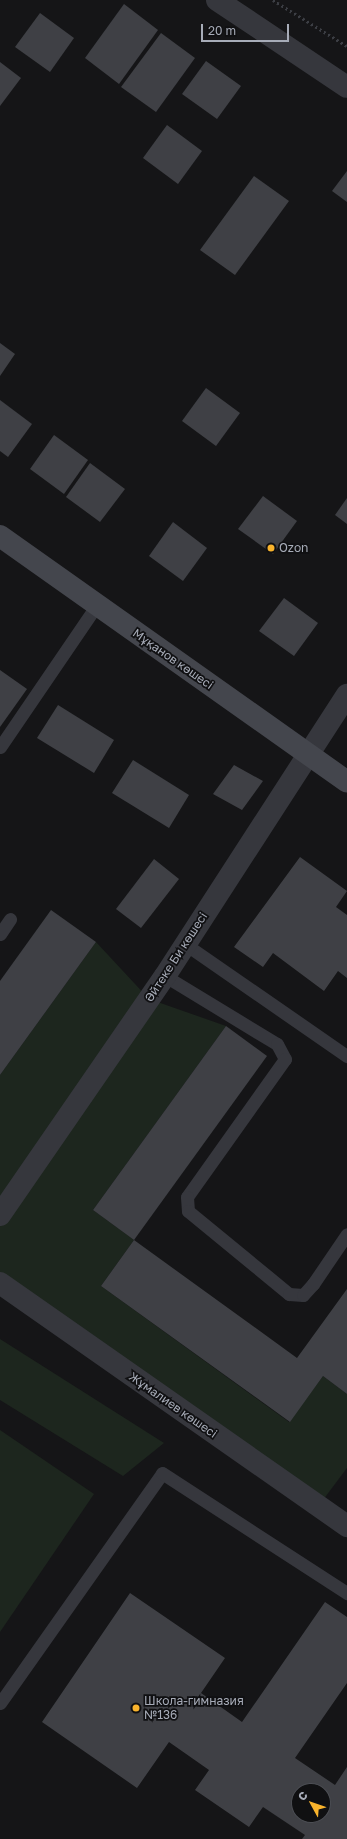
<!DOCTYPE html>
<meta charset="utf-8">
<style>
body{margin:0}
#map{position:relative;width:347px;height:1839px;overflow:hidden;background:#151517;font-family:"Golos Text",sans-serif}
div>[style]{position:absolute}
[style*='--x']{left:calc(var(--x)*1px);top:calc(var(--y)*1px);width:calc(var(--w)*1px);rotate:calc(var(--a)*1deg)}
.green>*{inset:0;background:#1d261e}
.building>*{inset:0;background:#3f4045}
.path>*{height:2.5px;margin-top:-1.25px;transform-origin:0;background:repeating-linear-gradient(90deg,#3c3e44 0 2px,transparent 0 5px)}
.lane>*{height:13px;margin:-6.5px;padding:0 6.5px;transform-origin:6.5px;border-radius:6.5px;background:#36373d}
.street>*{height:22px;margin:-11px;padding:0 11px;transform-origin:11px;border-radius:11px;background:#36373d}
.secondary>*{height:22px;margin:-11px;padding:0 11px;transform-origin:11px;border-radius:11px;background:#44464d}
.dots>*{width:11px;height:11px;translate:-50% -50%;box-sizing:border-box;border:2px solid #101012;border-radius:50%}
span{translate:-50% -50%;white-space:nowrap;text-align:center;line-height:1.15;-webkit-text-stroke:3.5px #101012;paint-order:stroke}
.poi-label{font-size:12px;color:#a7acb8}
.left{translate:0 -50%;text-align:left}
.street-label{font-size:12px;color:#a7acb8}
.north{position:absolute;left:291px;top:1783px;width:40px;height:40px;box-sizing:border-box;background:#101012;border:1px solid #4c4e54;border-radius:50%;rotate:310deg;font-size:11px;font-weight:700;line-height:16px;text-align:center;color:#a7acb8}
.north::after{content:'';display:block;margin:auto;width:14px;height:18px;background:#f9b32c;clip-path:polygon(50% 0,100% 100%,50% 72%,0 100%)}
.scale{position:absolute;left:201px;top:24px;width:88px;height:18px;box-sizing:border-box;border:2px solid #a7acb8;border-top:0;padding-left:5px;font-size:12px;line-height:14px;white-space:nowrap;color:#a7acb8;-webkit-text-stroke:3px #101012;paint-order:stroke}
</style>
<div id="map">
<div class="green">
<div style="clip-path:polygon(96px 942px,149px 999px,226px 1026px,93px 1210px,134px 1240px,101px 1286px,289px 1422px,323px 1376px,347px 1394px,347px 1468px,323px 1500px,0 1282px,0 1075px)"></div>
<div style="clip-path:polygon(0 1339px,164px 1443px,123px 1476px,0 1400px)"></div>
<div style="clip-path:polygon(0 1430px,94px 1494px,0 1632px)"></div>
</div>
<div class="building">
<div style="clip-path:polygon(124px 4px,158px 30px,119px 84px,85px 58px)"></div>
<div style="clip-path:polygon(40px 13px,74px 38px,50px 72px,15px 47px)"></div>
<div style="clip-path:polygon(161px 33px,195px 58px,156px 112px,121px 87px)"></div>
<div style="clip-path:polygon(206px 61px,241px 86px,217px 119px,182px 94px)"></div>
<div style="clip-path:polygon(0 62px,21px 78px,0 106px)"></div>
<div style="clip-path:polygon(167px 125px,202px 151px,178px 184px,143px 158px)"></div>
<div style="clip-path:polygon(347px 171px,347px 202px,332px 191px)"></div>
<div style="clip-path:polygon(254px 176px,289px 201px,235px 275px,200px 250px)"></div>
<div style="clip-path:polygon(0 343px,15px 354px,0 376px)"></div>
<div style="clip-path:polygon(206px 388px,240px 413px,216px 446px,182px 421px)"></div>
<div style="clip-path:polygon(0 400px,32px 424px,8px 457px,0 451px)"></div>
<div style="clip-path:polygon(54px 435px,88px 460px,64px 494px,30px 469px)"></div>
<div style="clip-path:polygon(90px 463px,125px 489px,100px 522px,66px 497px)"></div>
<div style="clip-path:polygon(263px 496px,297px 521px,273px 554px,238px 529px)"></div>
<div style="clip-path:polygon(347px 498px,347px 524px,335px 515px)"></div>
<div style="clip-path:polygon(173px 522px,207px 548px,183px 581px,149px 556px)"></div>
<div style="clip-path:polygon(284px 598px,318px 623px,294px 656px,259px 631px)"></div>
<div style="clip-path:polygon(0 670px,27px 689px,0 727px)"></div>
<div style="clip-path:polygon(58px 705px,114px 740px,94px 773px,37px 738px)"></div>
<div style="clip-path:polygon(133px 760px,189px 795px,169px 828px,112px 793px)"></div>
<div style="clip-path:polygon(234px 765px,263px 781px,242px 810px,213px 794px)"></div>
<div style="clip-path:polygon(300px 857px,347px 891px,336px 907px,347px 915px,347px 978px,338px 971px,324px 991px,273px 953px,263px 967px,234px 947px)"></div>
<div style="clip-path:polygon(154px 859px,179px 879px,141px 928px,116px 909px)"></div>
<div style="clip-path:polygon(51px 910px,96px 942px,0 1075px,0 981px)"></div>
<div style="clip-path:polygon(226px 1026px,267px 1056px,134px 1240px,93px 1210px)"></div>
<div style="clip-path:polygon(134px 1240px,297px 1358px,347px 1289px,347px 1394px,323px 1376px,290px 1422px,101px 1286px)"></div>
<div style="clip-path:polygon(evenodd,130px 1593px,225px 1658px,201px 1693px,242px 1722px,325px 1602px,347px 1617px,347px 1683px,295px 1758px,335px 1785px,347px 1767px,347px 1839px,302px 1839px,305px 1835px,263px 1807px,249px 1827px,195px 1790px,209px 1770px,169px 1742px,137px 1788px,42px 1722px,130px 1593px,299px 1791px,323px 1791px,323px 1815px,299px 1815px,299px 1791px)"></div>
</div>
<div class="path">
<div style="--x:273;--y:0;--w:87;--a:31.9"></div>
</div>
<div class="lane">
<div style="--x:0;--y:747;--w:172;--a:-55.7"></div>
<div style="--x:0;--y:934;--w:18;--a:-56"></div>
<div style="--x:185;--y:944;--w:197;--a:34.7"></div>
<div style="--x:165;--y:976;--w:131;--a:31.3"></div>
<div style="--x:277;--y:1044;--w:17;--a:62"></div>
<div style="--x:285;--y:1059;--w:169;--a:125.4"></div>
<div style="--x:187;--y:1197;--w:14;--a:86"></div>
<div style="--x:188;--y:1211;--w:131;--a:39.4"></div>
<div style="--x:289;--y:1294;--w:14;--a:4"></div>
<div style="--x:303;--y:1295;--w:15;--a:-48"></div>
<div style="--x:313;--y:1284;--w:60;--a:-55.8"></div>
<div style="--x:0;--y:1703;--w:281;--a:-54.8"></div>
<div style="--x:162;--y:1473;--w:221;--a:33"></div>
</div>
<div class="street">
<div style="--x:217;--y:0;--w:156;--a:33.8"></div>
<div style="--x:0;--y:1215;--w:290;--a:-55.4"></div>
<div style="--x:165;--y:976;--w:335;--a:-57.1"></div>
<div style="--x:0;--y:1283;--w:424;--a:35"></div>
</div>
<div class="secondary">
<div style="--x:0;--y:536;--w:425;--a:35.3"></div>
</div>
<div class="dots">
<div style="left:271px;top:548px;background:#f9b32c"></div>
<div style="left:136px;top:1708px;background:#f9b32c"></div>
</div>
<div class="poi-label">
<span class="left" style="left:279px;top:548px">Ozon</span>
<span class="left" style="left:144px;top:1708px">Школа-гимназия<br>№136</span>
</div>
<div class="street-label">
<span style="left:173px;top:659px;rotate:35deg">Мұқанов көшесі</span>
<span style="left:176px;top:957px;rotate:-57deg">Әйтеке Би көшесі</span>
<span style="left:173px;top:1405px;rotate:35deg">Жұмалиев көшесі</span>
</div>
<div class="north">С</div>
<div class="scale">20 m</div>
</div>
